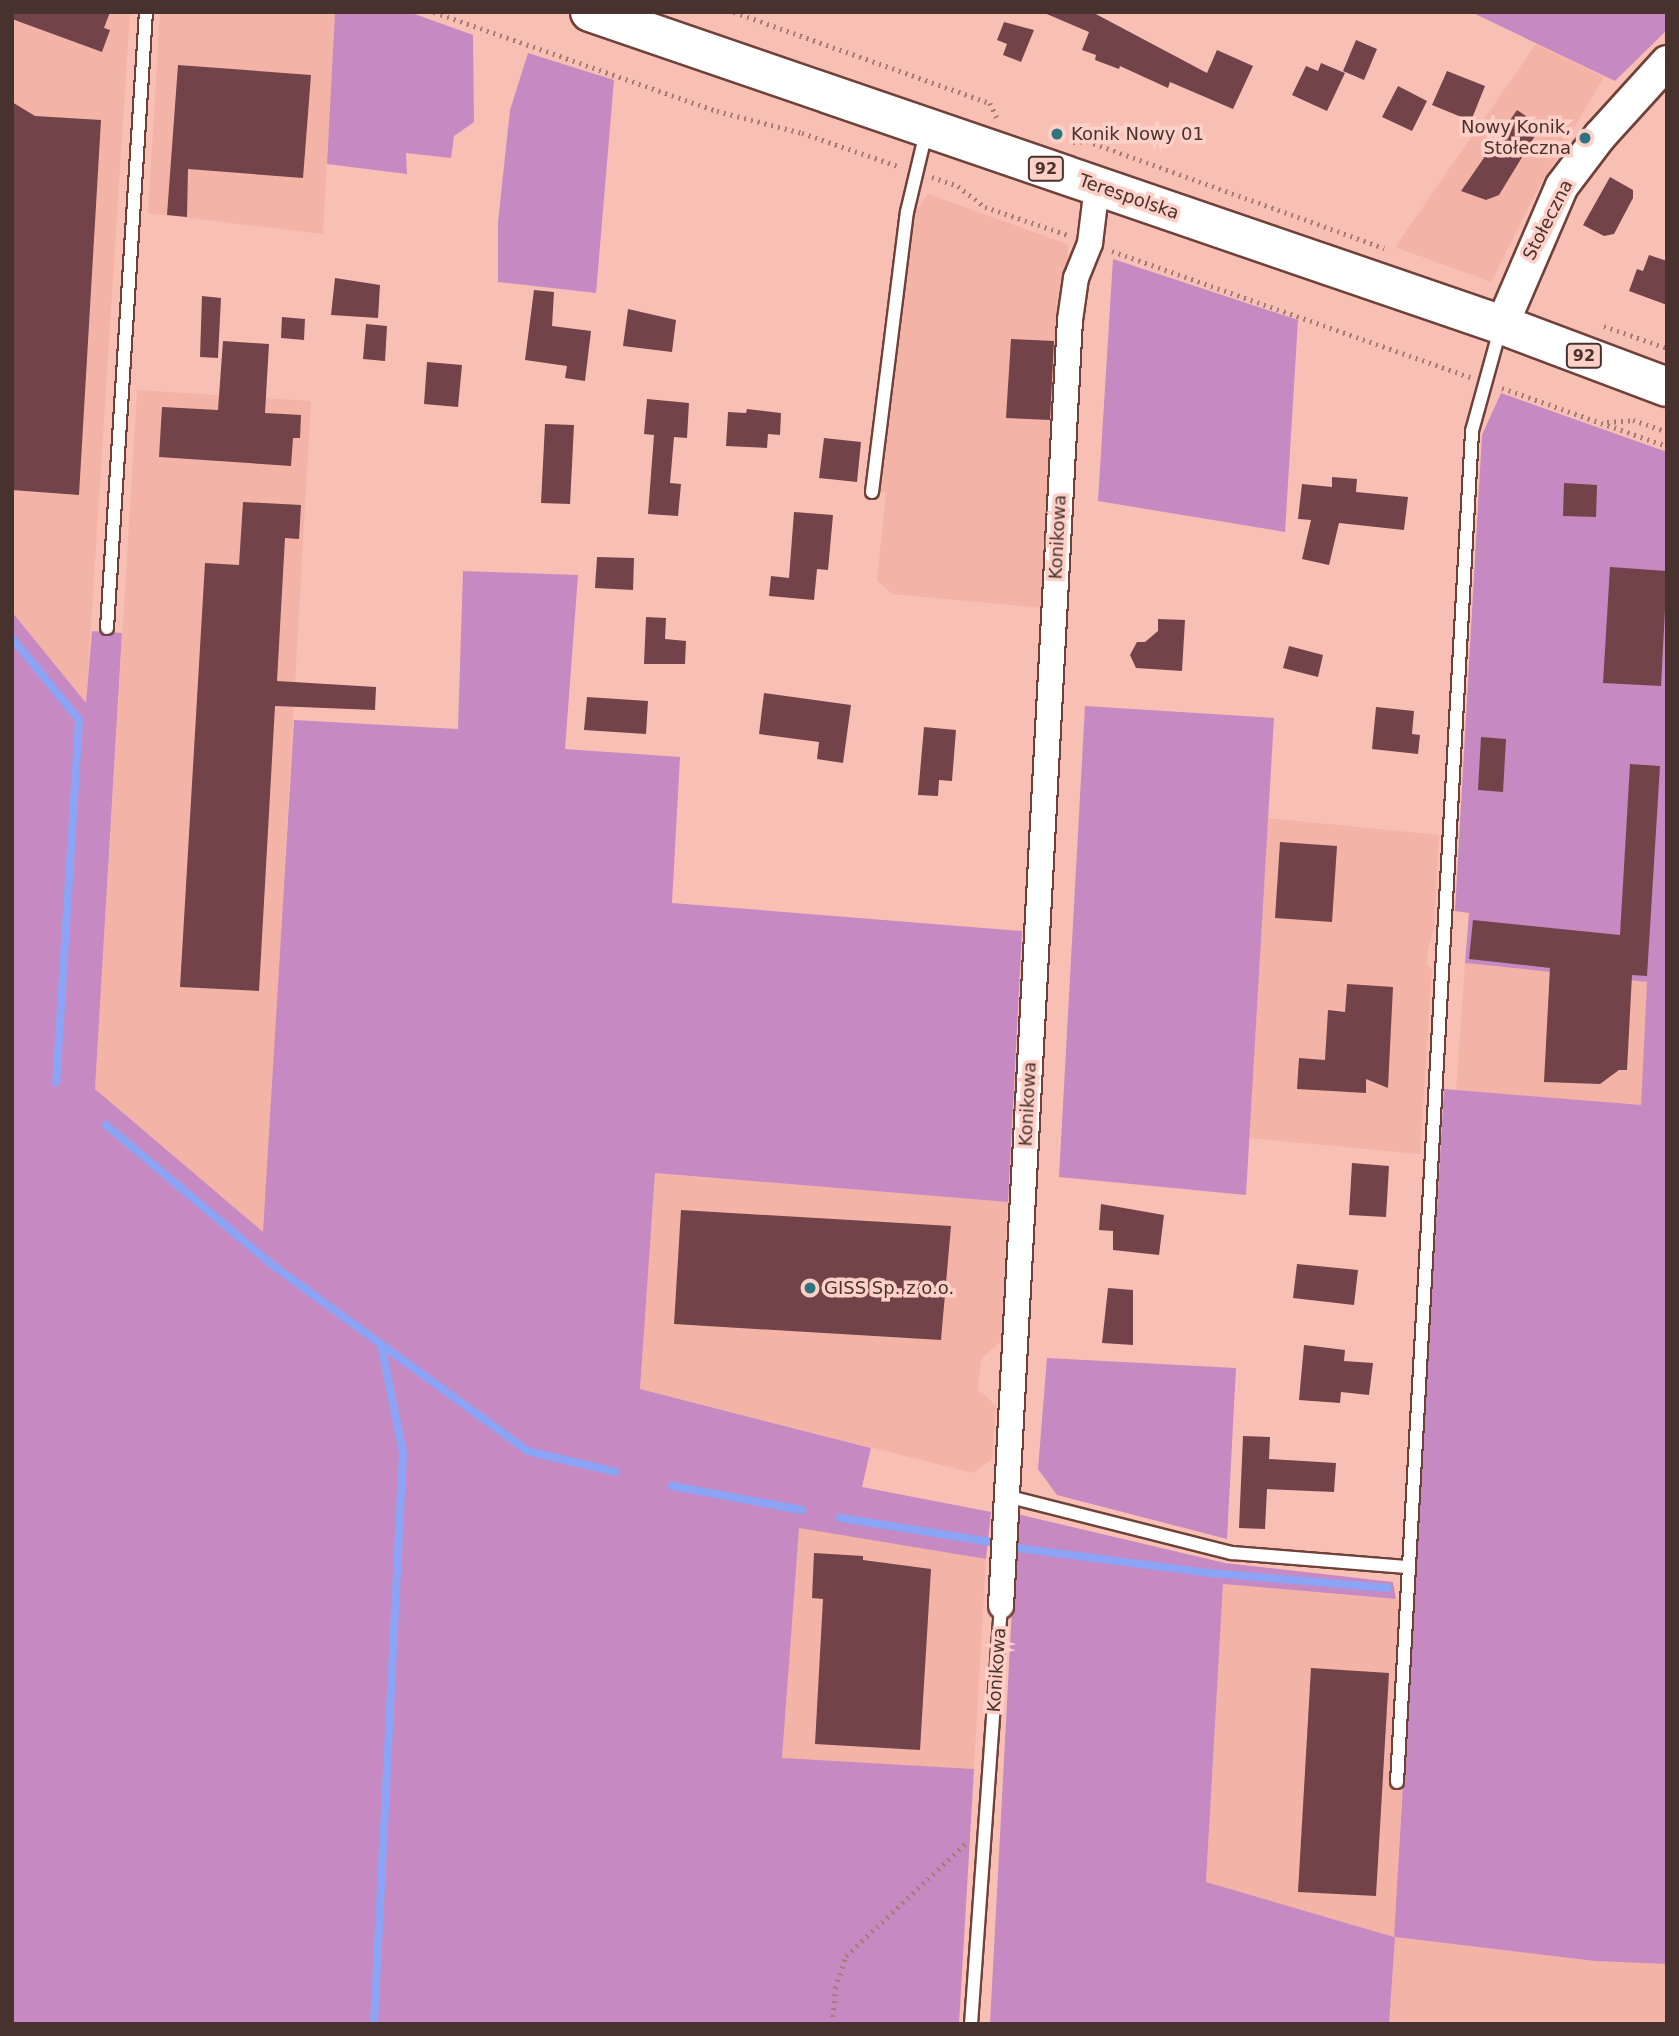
<!DOCTYPE html>
<meta charset="utf-8">
<style>
body{margin:0}
#map{position:relative;width:1679px;height:2036px;overflow:hidden;background:#f8c0b5;font-family:"DejaVu Sans",sans-serif}
div>[style]{position:absolute}
[style*='--x']{left:calc(var(--x)*1px);top:calc(var(--y)*1px);width:calc(var(--w)*1px);rotate:calc(var(--a)*1deg)}
.built>*{inset:0;background:#f3b3a7}
.green>*{inset:0;background:#c789c1}
.stream>*{height:8px;margin:-4px;padding:0 4px;transform-origin:4px;border-radius:4px;background:#8ba4f6}
.building>*{inset:0;background:#73434a}
.path>*{height:4.5px;margin-top:-2.25px;transform-origin:0;background:repeating-linear-gradient(90deg,#a57d75 0 2px,transparent 0 7px)}
.roads{filter:drop-shadow(2px 0 #704139) drop-shadow(-2px 0 #704139) drop-shadow(0 2px #704139) drop-shadow(0 -2px #704139)}
.service>*{height:12px;margin:-6px;padding:0 6px;transform-origin:6px;border-radius:6px;background:#fff}
.minor>*{height:24px;margin:-12px;padding:0 12px;transform-origin:12px;border-radius:12px;background:#fff}
.tertiary>*{height:32px;margin:-16px;padding:0 16px;transform-origin:16px;border-radius:16px;background:#fff}
.primary>*{height:38px;margin:-19px;padding:0 19px;transform-origin:19px;border-radius:19px;background:#fff}
.dots>*{width:19px;height:19px;translate:-50% -50%;box-sizing:border-box;border:4px solid #fed0c7;border-radius:50%}
span{translate:-50% -50%;white-space:nowrap;text-align:center;line-height:1.15;-webkit-text-stroke:7px #fed0c7;paint-order:stroke}
.shield-label span{padding:2px 5px;background:#fed0c7;border:2px solid;border-radius:5px;-webkit-text-stroke-width:0}
.shield-label{font-size:16px;color:#48322d;font-weight:700}
.poi-label{font-size:18px;color:#48322d}
.right{translate:-100% -50%;text-align:right}
.left{translate:0 -50%;text-align:left}
.street-label{font-size:18px;color:#48322d}
.frame{position:absolute;inset:0;border:14px solid #48322d;pointer-events:none}
</style>
<div id="map">
<div class="built">
<div style="clip-path:polygon(12px 12px,130px 12px,86px 704px,12px 612px)"></div>
<div style="clip-path:polygon(160px 12px,335px 12px,323px 234px,148px 213px)"></div>
<div style="clip-path:polygon(1536px 44px,1604px 77px,1534px 196px,1491px 282px,1395px 247px)"></div>
<div style="clip-path:polygon(928px 194px,1068px 244px,1043px 608px,892px 594px,877px 580px,886px 492px,880px 492px,913px 215px)"></div>
<div style="clip-path:polygon(137px 390px,311px 401px,264px 1233px,95px 1089px)"></div>
<div style="clip-path:polygon(1268px 818px,1439px 835px,1434px 929px,1428px 949px,1427px 965px,1432px 969px,1420px 1154px,1249px 1138px)"></div>
<div style="clip-path:polygon(1465px 963px,1647px 982px,1641px 1106px,1456px 1090px)"></div>
<div style="clip-path:polygon(655px 1173px,1008px 1202px,1001px 1341px,981px 1359px,978px 1389px,996px 1406px,992px 1459px,973px 1473px,640px 1389px)"></div>
<div style="clip-path:polygon(798px 1528px,986px 1559px,974px 1769px,782px 1759px)"></div>
<div style="clip-path:polygon(1223px 1584px,1413px 1601px,1394px 1937px,1595px 1961px,1667px 1964px,1667px 2024px,1389px 2024px,1394px 1937px,1206px 1882px)"></div>
</div>
<div class="green">
<div style="clip-path:polygon(335px 12px,409px 12px,473px 35px,474px 122px,454px 136px,451px 158px,406px 153px,407px 174px,327px 164px)"></div>
<div style="clip-path:polygon(1471px 12px,1667px 12px,1667px 30px,1615px 81px)"></div>
<div style="clip-path:polygon(528px 53px,614px 80px,596px 293px,498px 282px,498px 222px,510px 110px)"></div>
<div style="clip-path:polygon(1113px 259px,1298px 320px,1285px 532px,1098px 501px)"></div>
<div style="clip-path:polygon(1501px 393px,1667px 452px,1667px 1964px,1595px 1961px,1395px 1937px,1389px 2024px,990px 2024px,1017px 1514px,1225px 1563px,1393px 1582px,1396px 1599px,1223px 1584px,1206px 1882px,1394px 1937px,1444px 1089px,1641px 1105px,1647px 982px,1465px 963px,1469px 913px,1455px 911px,1482px 435px)"></div>
<div style="clip-path:polygon(463px 571px,578px 575px,565px 749px,680px 757px,672px 903px,1022px 931px,1008px 1202px,655px 1173px,640px 1389px,871px 1448px,862px 1487px,991px 1512px,986px 1559px,799px 1528px,782px 1758px,974px 1769px,959px 2024px,12px 2024px,12px 612px,86px 703px,92px 631px,122px 633px,95px 1089px,263px 1232px,294px 720px,458px 729px)"></div>
<div style="clip-path:polygon(1085px 706px,1274px 718px,1246px 1195px,1059px 1177px)"></div>
<div style="clip-path:polygon(1047px 1358px,1236px 1368px,1227px 1539px,1057px 1495px,1038px 1469px)"></div>
</div>
<div class="stream">
<div style="--x:12;--y:638;--w:106;--a:50.7"></div>
<div style="--x:79;--y:720;--w:363;--a:93.6"></div>
<div style="--x:106;--y:1125;--w:216;--a:40.1"></div>
<div style="--x:271;--y:1264;--w:317;--a:36.1"></div>
<div style="--x:527;--y:1451;--w:91;--a:13.3"></div>
<div style="--x:672;--y:1486;--w:132;--a:10.5"></div>
<div style="--x:840;--y:1518;--w:153;--a:9"></div>
<div style="--x:1017;--y:1548;--w:195;--a:7.4"></div>
<div style="--x:1210;--y:1573;--w:178;--a:4.8"></div>
<div style="--x:374;--y:2024;--w:572;--a:-87.09"></div>
<div style="--x:403;--y:1453;--w:110;--a:-101.5"></div>
</div>
<div class="building">
<div style="clip-path:polygon(12px 12px,110px 12px,104px 28px,110px 30px,102px 52px,12px 19px)"></div>
<div style="clip-path:polygon(1042px 12px,1092px 12px,1207px 73px,1217px 50px,1253px 66px,1233px 109px,1170px 82px,1168px 88px,1120px 66px,1119px 69px,1095px 60px,1096px 55px,1082px 50px,1089px 32px)"></div>
<div style="clip-path:polygon(1004px 22px,1034px 30px,1021px 62px,1003px 55px,1007px 44px,997px 40px)"></div>
<div style="clip-path:polygon(1356px 40px,1377px 49px,1364px 80px,1343px 71px)"></div>
<div style="clip-path:polygon(1321px 63px,1345px 73px,1327px 111px,1292px 95px,1306px 66px,1318px 71px)"></div>
<div style="clip-path:polygon(178px 65px,311px 75px,303px 178px,188px 169px,187px 217px,167px 215px)"></div>
<div style="clip-path:polygon(1447px 71px,1485px 86px,1471px 121px,1432px 105px)"></div>
<div style="clip-path:polygon(1398px 86px,1427px 101px,1412px 131px,1382px 117px)"></div>
<div style="clip-path:polygon(12px 102px,35px 116px,101px 120px,79px 495px,12px 490px)"></div>
<div style="clip-path:polygon(1517px 110px,1541px 126px,1499px 195px,1486px 200px,1461px 191px)"></div>
<div style="clip-path:polygon(1610px 177px,1633px 190px,1633px 198px,1614px 234px,1604px 236px,1583px 225px)"></div>
<div style="clip-path:polygon(1649px 255px,1667px 261px,1667px 305px,1629px 291px,1637px 269px,1643px 271px)"></div>
<div style="clip-path:polygon(335px 278px,380px 285px,378px 318px,331px 315px)"></div>
<div style="clip-path:polygon(534px 290px,554px 292px,552px 326px,591px 331px,585px 381px,565px 378px,567px 366px,525px 360px)"></div>
<div style="clip-path:polygon(202px 296px,221px 298px,218px 358px,200px 357px)"></div>
<div style="clip-path:polygon(628px 309px,676px 320px,672px 352px,623px 346px)"></div>
<div style="clip-path:polygon(282px 317px,305px 319px,304px 340px,281px 338px)"></div>
<div style="clip-path:polygon(366px 324px,387px 326px,385px 361px,363px 359px)"></div>
<div style="clip-path:polygon(1011px 339px,1054px 341px,1050px 420px,1006px 418px)"></div>
<div style="clip-path:polygon(223px 341px,269px 344px,265px 413px,301px 415px,300px 438px,293px 438px,291px 466px,159px 457px,162px 407px,218px 410px)"></div>
<div style="clip-path:polygon(427px 362px,462px 365px,458px 407px,424px 404px)"></div>
<div style="clip-path:polygon(647px 399px,689px 403px,687px 438px,674px 437px,670px 483px,681px 484px,678px 516px,648px 514px,654px 435px,644px 434px)"></div>
<div style="clip-path:polygon(747px 409px,781px 413px,780px 435px,768px 434px,767px 448px,726px 446px,728px 412px,746px 413px)"></div>
<div style="clip-path:polygon(545px 424px,574px 425px,570px 504px,541px 503px)"></div>
<div style="clip-path:polygon(824px 438px,861px 442px,857px 482px,819px 478px)"></div>
<div style="clip-path:polygon(1332px 477px,1357px 479px,1356px 492px,1408px 497px,1404px 530px,1339px 523px,1329px 565px,1302px 559px,1311px 520px,1298px 519px,1302px 484px,1332px 487px)"></div>
<div style="clip-path:polygon(1564px 483px,1597px 485px,1596px 517px,1563px 516px)"></div>
<div style="clip-path:polygon(243px 502px,301px 505px,299px 539px,285px 538px,277px 681px,376px 687px,375px 710px,275px 706px,259px 991px,180px 987px,205px 563px,239px 565px)"></div>
<div style="clip-path:polygon(794px 512px,833px 515px,828px 570px,817px 569px,814px 600px,769px 596px,771px 576px,789px 578px)"></div>
<div style="clip-path:polygon(597px 557px,634px 558px,633px 590px,595px 588px)"></div>
<div style="clip-path:polygon(1610px 567px,1667px 571px,1661px 686px,1603px 683px)"></div>
<div style="clip-path:polygon(646px 617px,666px 618px,665px 639px,686px 641px,685px 664px,644px 664px)"></div>
<div style="clip-path:polygon(1158px 619px,1185px 620px,1182px 671px,1136px 668px,1130px 655px,1137px 642px,1145px 642px,1158px 631px)"></div>
<div style="clip-path:polygon(1289px 646px,1323px 655px,1318px 677px,1283px 668px)"></div>
<div style="clip-path:polygon(764px 693px,851px 705px,843px 763px,817px 759px,819px 742px,759px 734px)"></div>
<div style="clip-path:polygon(587px 697px,648px 701px,646px 734px,584px 730px)"></div>
<div style="clip-path:polygon(1376px 707px,1414px 711px,1412px 734px,1420px 735px,1418px 754px,1372px 749px)"></div>
<div style="clip-path:polygon(924px 727px,956px 730px,952px 781px,939px 780px,938px 796px,918px 795px)"></div>
<div style="clip-path:polygon(1481px 737px,1506px 739px,1503px 792px,1478px 790px)"></div>
<div style="clip-path:polygon(1630px 764px,1660px 766px,1647px 976px,1632px 975px,1627px 1070px,1619px 1070px,1600px 1084px,1544px 1082px,1550px 968px,1469px 959px,1473px 920px,1620px 935px)"></div>
<div style="clip-path:polygon(1280px 842px,1337px 846px,1332px 922px,1275px 918px)"></div>
<div style="clip-path:polygon(1347px 984px,1393px 987px,1388px 1088px,1366px 1079px,1366px 1093px,1297px 1089px,1299px 1058px,1325px 1060px,1328px 1010px,1345px 1012px)"></div>
<div style="clip-path:polygon(1352px 1163px,1389px 1166px,1386px 1217px,1349px 1215px)"></div>
<div style="clip-path:polygon(1101px 1204px,1164px 1215px,1159px 1255px,1113px 1250px,1113px 1231px,1099px 1230px)"></div>
<div style="clip-path:polygon(681px 1210px,951px 1226px,941px 1340px,674px 1324px)"></div>
<div style="clip-path:polygon(1297px 1264px,1358px 1270px,1354px 1305px,1293px 1298px)"></div>
<div style="clip-path:polygon(1108px 1288px,1133px 1290px,1133px 1345px,1102px 1343px)"></div>
<div style="clip-path:polygon(1304px 1345px,1345px 1350px,1344px 1361px,1373px 1363px,1369px 1395px,1341px 1392px,1340px 1403px,1299px 1400px)"></div>
<div style="clip-path:polygon(1243px 1436px,1270px 1437px,1269px 1459px,1336px 1463px,1334px 1492px,1267px 1489px,1265px 1529px,1239px 1528px)"></div>
<div style="clip-path:polygon(814px 1553px,863px 1556px,863px 1560px,931px 1569px,920px 1750px,815px 1744px,823px 1599px,812px 1598px)"></div>
<div style="clip-path:polygon(1311px 1668px,1389px 1673px,1376px 1896px,1298px 1892px)"></div>
</div>
<div class="path">
<div style="--x:434;--y:12;--w:300;--a:19.3"></div>
<div style="--x:717;--y:111;--w:88;--a:14.5"></div>
<div style="--x:802;--y:133;--w:105;--a:19"></div>
<div style="--x:734;--y:12;--w:272;--a:19.6"></div>
<div style="--x:990;--y:103;--w:19;--a:65"></div>
<div style="--x:1073;--y:142;--w:14;--a:-4"></div>
<div style="--x:1087;--y:141;--w:316;--a:19.8"></div>
<div style="--x:932;--y:177;--w:28;--a:19"></div>
<div style="--x:958;--y:186;--w:34;--a:38"></div>
<div style="--x:985;--y:207;--w:88;--a:18.6"></div>
<div style="--x:1112;--y:251;--w:380;--a:19.4"></div>
<div style="--x:1604;--y:326;--w:67;--a:19.2"></div>
<div style="--x:1502;--y:388;--w:175;--a:19.4"></div>
<div style="--x:1607;--y:422;--w:26;--a:-4"></div>
<div style="--x:1633;--y:420;--w:36;--a:19"></div>
<div style="--x:832;--y:2024;--w:36;--a:-85"></div>
<div style="--x:835;--y:1988;--w:34;--a:-71"></div>
<div style="--x:846;--y:1956;--w:166;--a:-43.3"></div>
</div>
<div class="roads">
<div class="service">
<div style="--x:872;--y:492;--w:282;--a:-82.9"></div>
<div style="--x:907;--y:212;--w:82;--a:-76.6"></div>
<div style="--x:107;--y:628;--w:617;--a:-86.38"></div>
<div style="--x:1006;--y:1496;--w:233;--a:14.2"></div>
<div style="--x:1232;--y:1553;--w:175;--a:4.6"></div>
<div style="--x:1397;--y:1782;--w:1353;--a:-86.82"></div>
<div style="--x:1472;--y:431;--w:106;--a:-74.6"></div>
<div style="--x:971;--y:2024;--w:419;--a:-85.9"></div>
</div>
<div class="minor">
<div style="--x:1001;--y:1606;--w:1288;--a:-86.93"></div>
<div style="--x:1070;--y:320;--w:42;--a:-81.9"></div>
<div style="--x:1076;--y:278;--w:38;--a:-68"></div>
<div style="--x:1090;--y:243;--w:57;--a:-83"></div>
</div>
<div class="tertiary">
<div style="--x:1502;--y:325;--w:151;--a:-66.7"></div>
<div style="--x:1562;--y:186;--w:63;--a:-52.8"></div>
<div style="--x:1600;--y:136;--w:100;--a:-47.8"></div>
</div>
<div class="primary">
<div style="--x:590;--y:12;--w:964;--a:18.94"></div>
<div style="--x:1502;--y:325;--w:176;--a:20.6"></div>
</div>
</div>
<div class="dots">
<div style="left:1057px;top:134px;background:#2d7480"></div>
<div style="left:1585px;top:138px;background:#2d7480"></div>
<div style="left:810px;top:1288px;background:#2d7480"></div>
</div>
<div class="shield-label">
<span style="left:1046px;top:169px">92</span>
<span style="left:1584px;top:356px">92</span>
</div>
<div class="poi-label">
<span class="right" style="left:1571px;top:138px">Nowy Konik,<br>Stołeczna</span>
<span class="left" style="left:1071px;top:134px">Konik Nowy 01</span>
<span class="left" style="left:824px;top:1288px">GISS Sp. z o.o.</span>
</div>
<div class="street-label">
<span style="left:1129px;top:197px;rotate:19deg">Terespolska</span>
<span style="left:1548px;top:220px;rotate:-63deg">Stołeczna</span>
<span style="left:1058px;top:537px;rotate:-87deg">Konikowa</span>
<span style="left:1028px;top:1104px;rotate:-87deg">Konikowa</span>
<span style="left:997px;top:1670px;rotate:-86deg">Konikowa</span>
</div>
<div class="frame"></div>
</div>
